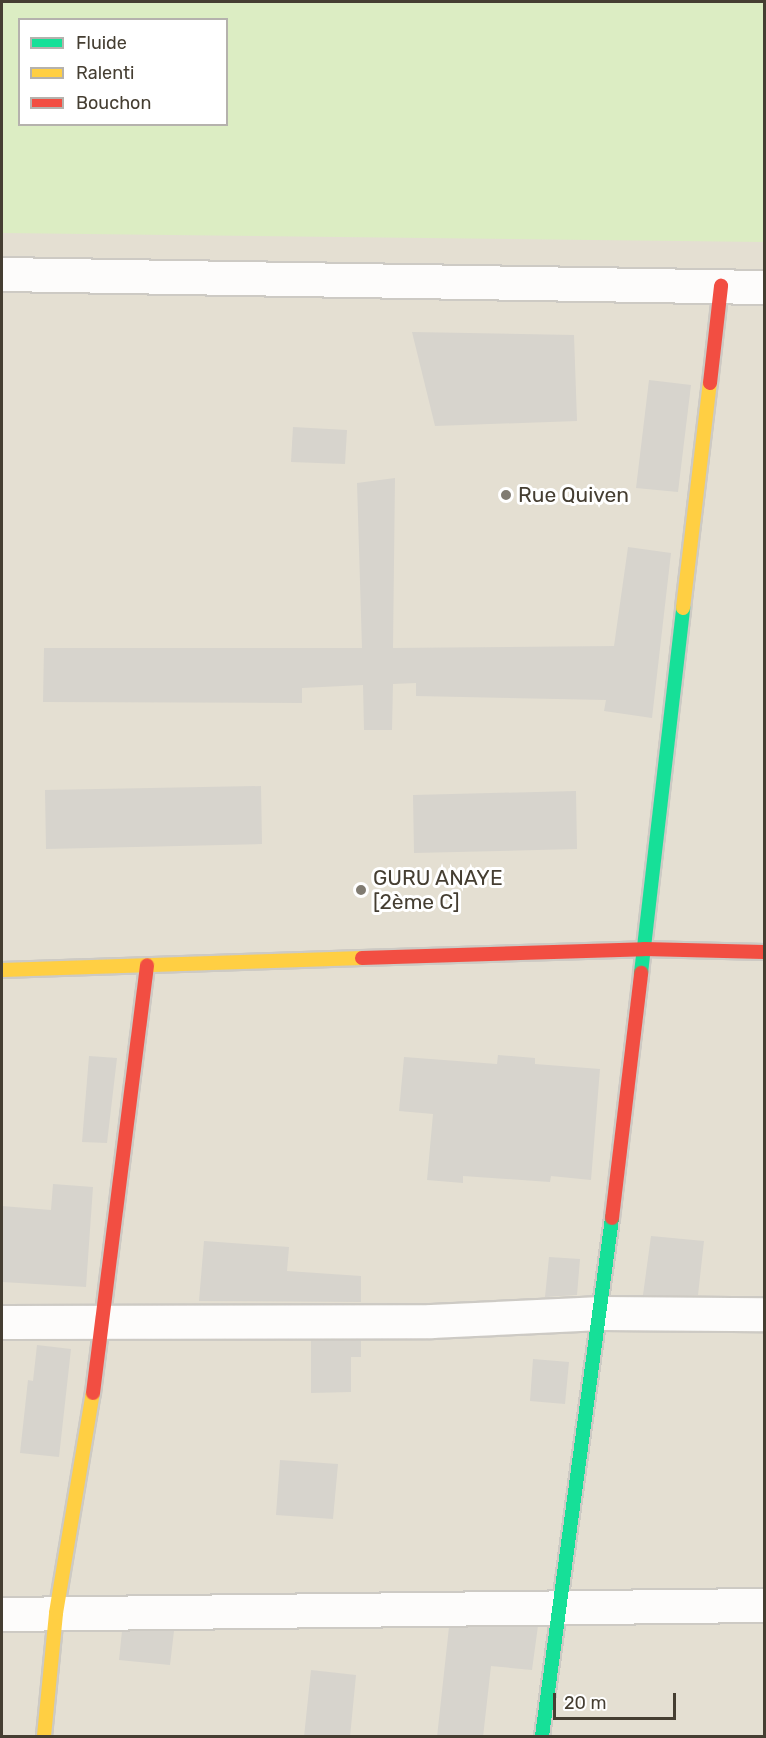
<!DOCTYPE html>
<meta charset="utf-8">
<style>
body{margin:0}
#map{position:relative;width:766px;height:1738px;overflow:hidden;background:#efede6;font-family:Rubik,sans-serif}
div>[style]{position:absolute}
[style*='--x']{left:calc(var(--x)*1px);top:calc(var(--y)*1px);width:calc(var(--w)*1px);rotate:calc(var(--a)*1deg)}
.residential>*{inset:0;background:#e4dfd2}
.green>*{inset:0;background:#dcedc3}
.building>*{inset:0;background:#d7d4cd}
.roads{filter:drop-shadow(2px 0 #cdcac4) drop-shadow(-2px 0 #cdcac4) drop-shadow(0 2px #cdcac4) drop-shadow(0 -2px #cdcac4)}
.street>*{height:33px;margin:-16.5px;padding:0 16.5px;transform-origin:16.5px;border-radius:16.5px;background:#fdfcfb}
.fast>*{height:14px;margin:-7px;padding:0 7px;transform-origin:7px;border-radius:7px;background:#16e098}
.slow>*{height:14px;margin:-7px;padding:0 7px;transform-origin:7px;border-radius:7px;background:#ffcf43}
.jam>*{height:14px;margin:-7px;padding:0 7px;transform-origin:7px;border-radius:7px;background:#f24e42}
.dots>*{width:16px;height:16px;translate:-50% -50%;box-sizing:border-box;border:3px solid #fff;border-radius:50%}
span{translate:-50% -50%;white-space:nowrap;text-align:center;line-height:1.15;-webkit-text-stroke:6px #fff;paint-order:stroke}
.poi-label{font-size:21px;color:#453e32}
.left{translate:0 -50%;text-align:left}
.frame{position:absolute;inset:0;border:3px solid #453e32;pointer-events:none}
.legend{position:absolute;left:18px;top:18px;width:210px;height:108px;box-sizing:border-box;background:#fff;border:2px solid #b5b2ad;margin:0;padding:8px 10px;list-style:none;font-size:18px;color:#453e32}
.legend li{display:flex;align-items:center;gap:12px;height:30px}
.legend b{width:30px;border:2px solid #b5b2ad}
.scale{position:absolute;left:553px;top:1693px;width:123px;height:27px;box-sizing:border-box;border:3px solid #453e32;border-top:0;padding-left:8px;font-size:18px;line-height:21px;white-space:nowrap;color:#453e32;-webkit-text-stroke:4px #fff;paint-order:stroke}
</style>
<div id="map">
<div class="residential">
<div style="clip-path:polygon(evenodd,2px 2px,764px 2px,764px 1736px,2px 1736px,2px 2px,20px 20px,226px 20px,226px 124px,20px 124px,20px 20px)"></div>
</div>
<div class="green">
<div style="clip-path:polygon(evenodd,2px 2px,764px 2px,764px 242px,2px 233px,2px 2px,20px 20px,226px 20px,226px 124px,20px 124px,20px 20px)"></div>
</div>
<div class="building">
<div style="clip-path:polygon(412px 332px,574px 335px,577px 421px,435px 426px)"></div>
<div style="clip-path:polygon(649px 380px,691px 385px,678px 492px,636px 488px)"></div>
<div style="clip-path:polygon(293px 427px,347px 430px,345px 464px,291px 462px)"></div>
<div style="clip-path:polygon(395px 478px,393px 648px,614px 646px,628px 547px,671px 553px,652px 718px,604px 711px,606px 700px,416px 696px,416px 683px,393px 684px,392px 730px,364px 730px,363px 685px,302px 688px,302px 703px,43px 702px,44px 648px,362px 648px,357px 483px)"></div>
<div style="clip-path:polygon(261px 786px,262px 844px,46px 849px,45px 790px)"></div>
<div style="clip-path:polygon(576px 791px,577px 849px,414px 853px,413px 795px)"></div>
<div style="clip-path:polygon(498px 1055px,535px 1058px,535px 1064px,600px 1069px,591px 1180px,551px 1176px,550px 1182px,463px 1176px,463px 1183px,427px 1180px,433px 1114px,399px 1111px,404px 1057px,497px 1064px)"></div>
<div style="clip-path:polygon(89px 1056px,117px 1058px,107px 1143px,82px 1142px)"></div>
<div style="clip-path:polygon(53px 1184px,93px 1187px,86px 1287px,2px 1282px,2px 1206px,51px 1210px)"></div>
<div style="clip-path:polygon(651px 1236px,704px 1241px,698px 1295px,643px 1295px)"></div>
<div style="clip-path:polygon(204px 1241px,289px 1247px,287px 1271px,361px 1276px,361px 1302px,199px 1301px)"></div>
<div style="clip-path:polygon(549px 1257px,580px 1259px,577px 1295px,545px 1297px)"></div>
<div style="clip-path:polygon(311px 1340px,361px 1340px,361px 1357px,351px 1357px,351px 1392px,311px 1393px)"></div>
<div style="clip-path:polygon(37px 1345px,71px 1349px,59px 1457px,20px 1453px,28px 1380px,33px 1381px)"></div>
<div style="clip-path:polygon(533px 1359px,569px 1362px,565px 1404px,530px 1401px)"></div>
<div style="clip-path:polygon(280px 1460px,338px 1464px,333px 1519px,276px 1515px)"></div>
<div style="clip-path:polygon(538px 1626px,532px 1670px,491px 1666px,483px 1737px,437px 1737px,449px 1627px)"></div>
<div style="clip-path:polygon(122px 1631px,174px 1631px,170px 1665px,119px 1660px)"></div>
<div style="clip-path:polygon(311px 1670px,356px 1675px,350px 1737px,304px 1737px)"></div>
</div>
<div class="roads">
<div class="street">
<div style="--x:2;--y:274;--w:762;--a:0.98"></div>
<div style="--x:2;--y:1322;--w:429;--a:-0.1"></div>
<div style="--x:431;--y:1321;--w:170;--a:-2.7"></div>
<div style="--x:601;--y:1313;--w:163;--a:0.4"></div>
<div style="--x:2;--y:1614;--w:762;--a:-0.68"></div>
</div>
<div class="fast">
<div style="--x:641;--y:973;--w:367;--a:-83.4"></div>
<div style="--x:542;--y:1736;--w:523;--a:-82.3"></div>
</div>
<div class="slow">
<div style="--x:683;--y:608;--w:227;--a:-83.2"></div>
<div style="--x:2;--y:970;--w:360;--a:-1.9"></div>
<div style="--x:44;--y:1736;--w:124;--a:-84.4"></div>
<div style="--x:56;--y:1613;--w:223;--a:-80.5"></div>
</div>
<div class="jam">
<div style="--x:710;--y:383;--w:98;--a:-83.5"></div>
<div style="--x:362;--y:958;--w:282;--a:-1.8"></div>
<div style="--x:644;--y:949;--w:120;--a:1.4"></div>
<div style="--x:612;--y:1218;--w:247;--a:-83.2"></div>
<div style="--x:93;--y:1393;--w:431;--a:-82.8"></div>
</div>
</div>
<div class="dots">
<div style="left:506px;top:495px;background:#807b71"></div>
<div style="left:361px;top:890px;background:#807b71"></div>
</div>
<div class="poi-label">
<span class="left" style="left:518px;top:495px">Rue Quiven</span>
<span class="left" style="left:373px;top:890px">GURU ANAYE<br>[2ème C]</span>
</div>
<div class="frame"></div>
<ul class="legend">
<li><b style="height:8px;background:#16e098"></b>Fluide</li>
<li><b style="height:8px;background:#ffcf43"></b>Ralenti</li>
<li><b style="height:8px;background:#f24e42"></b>Bouchon</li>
</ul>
<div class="scale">20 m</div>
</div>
